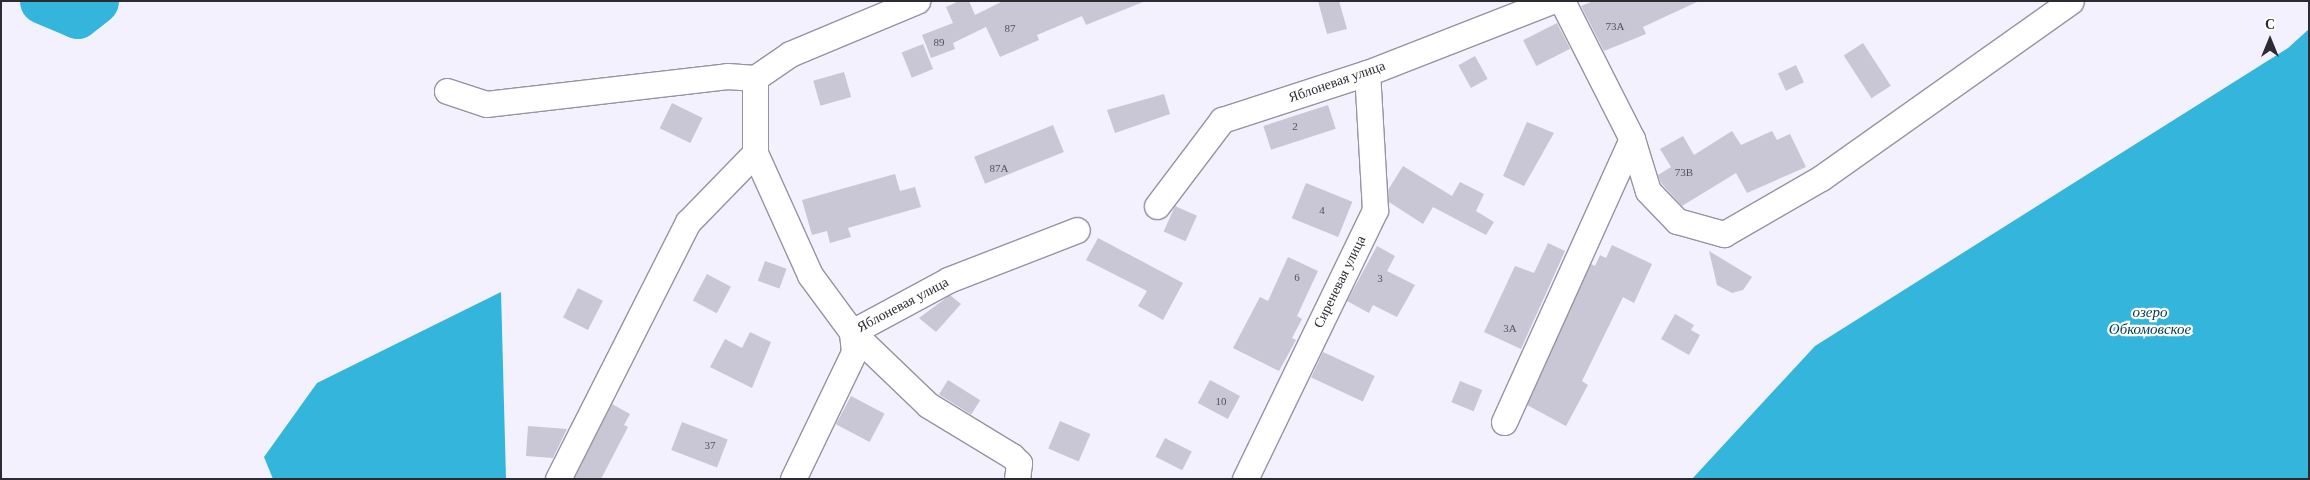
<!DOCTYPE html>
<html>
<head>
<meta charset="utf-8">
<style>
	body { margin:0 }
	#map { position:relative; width:2310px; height:480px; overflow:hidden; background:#f3f1fe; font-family:"Times New Roman",serif }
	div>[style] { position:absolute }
	.water>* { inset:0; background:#34b5dc }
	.river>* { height:45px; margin:-22.5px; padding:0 22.5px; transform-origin:22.5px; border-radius:22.5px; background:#34b5dc }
	.building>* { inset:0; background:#c9c6d6; transform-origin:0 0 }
	.roads { filter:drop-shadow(1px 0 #9693a2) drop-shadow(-1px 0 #9693a2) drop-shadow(0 1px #9693a2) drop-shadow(0 -1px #9693a2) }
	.street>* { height:25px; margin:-12.5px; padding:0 12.5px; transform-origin:12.5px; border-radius:12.5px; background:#fff }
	span { translate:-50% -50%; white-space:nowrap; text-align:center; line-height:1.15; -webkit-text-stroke:4.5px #fff; paint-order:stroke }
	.number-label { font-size:11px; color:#53525a }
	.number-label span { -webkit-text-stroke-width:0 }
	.street-label { font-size:14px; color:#2c2b31 }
	.water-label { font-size:15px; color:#003b4b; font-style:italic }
	.frame { position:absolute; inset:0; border:2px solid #2c2b31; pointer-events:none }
	.north { position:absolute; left:2245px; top:15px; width:50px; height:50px; -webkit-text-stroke:4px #fff; paint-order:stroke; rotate:0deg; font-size:14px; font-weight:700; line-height:20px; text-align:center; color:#2c2b31 }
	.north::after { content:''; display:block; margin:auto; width:18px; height:22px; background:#2c2b31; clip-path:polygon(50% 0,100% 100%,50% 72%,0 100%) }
</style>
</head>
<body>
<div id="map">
	<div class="water">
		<i style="clip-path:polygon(2309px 29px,2309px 479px,1692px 479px,1815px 346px,2288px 48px)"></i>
		<i style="clip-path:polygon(501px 292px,506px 479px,273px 479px,264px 457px,317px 383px)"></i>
	</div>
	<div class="river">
		<i style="left:42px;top:1px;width:38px;rotate:23deg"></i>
		<i style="left:77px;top:16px;width:24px;rotate:-38deg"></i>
	</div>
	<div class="building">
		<i style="clip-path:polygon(959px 1px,969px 1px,975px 15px,1003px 1px,1143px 2px,1086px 25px,1082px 16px,1037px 35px,1039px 40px,1000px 57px,986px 27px,953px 43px,955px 49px,931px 58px,922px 35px,953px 23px,946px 7px)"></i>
		<i style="clip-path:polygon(1318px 1px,1339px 1px,1347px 29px,1327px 34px)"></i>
		<i style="clip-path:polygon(1594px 1px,1699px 1px,1643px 27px,1646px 34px,1604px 51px,1581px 6px)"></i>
		<i style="left:1557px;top:23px;width:29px;height:38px;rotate:63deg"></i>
		<i style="left:1863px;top:43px;width:51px;height:23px;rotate:57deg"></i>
		<i style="left:923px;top:44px;width:27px;height:23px;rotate:68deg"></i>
		<i style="left:1475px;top:56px;width:26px;height:19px;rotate:61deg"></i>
		<i style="left:1796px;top:65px;width:19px;height:20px;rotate:65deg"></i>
		<i style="left:844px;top:72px;width:26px;height:32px;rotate:74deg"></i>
		<i style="clip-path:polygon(1164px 94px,1170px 114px,1115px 133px,1107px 110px)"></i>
		<i style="left:672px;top:103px;width:34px;height:28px;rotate:26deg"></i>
		<i style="left:1328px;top:105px;width:25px;height:68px;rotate:72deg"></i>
		<i style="clip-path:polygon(1527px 122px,1554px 133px,1524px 186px,1503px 176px)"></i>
		<i style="left:1053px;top:125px;width:29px;height:85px;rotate:68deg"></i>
		<i style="clip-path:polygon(1732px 131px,1741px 145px,1772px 131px,1777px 140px,1790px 134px,1806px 167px,1747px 193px,1736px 173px,1682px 206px,1661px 183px,1658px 175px,1671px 167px,1660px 149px,1683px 136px,1694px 155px)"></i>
		<i style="clip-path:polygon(1403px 166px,1452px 196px,1460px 182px,1484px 194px,1476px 211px,1494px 222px,1486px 235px,1433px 207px,1423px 224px,1389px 202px,1388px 190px)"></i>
		<i style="clip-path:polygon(895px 174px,900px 191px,915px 187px,921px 207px,848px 228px,851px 237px,830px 243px,827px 231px,812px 235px,802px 200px)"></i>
		<i style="left:1306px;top:183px;width:50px;height:38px;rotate:22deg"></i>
		<i style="left:1175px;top:206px;width:24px;height:28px;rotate:24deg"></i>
		<i style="clip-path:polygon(1098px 238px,1183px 283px,1163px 320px,1138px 306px,1147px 291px,1086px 260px)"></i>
		<i style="clip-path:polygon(1548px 243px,1565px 251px,1521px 349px,1484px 332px,1515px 266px,1534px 273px)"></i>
		<i style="clip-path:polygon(1612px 245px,1652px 264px,1634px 303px,1623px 297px,1582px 381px,1588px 385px,1566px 426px,1527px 405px,1591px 264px,1595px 266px,1600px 255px,1606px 258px)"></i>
		<i style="clip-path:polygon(1377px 246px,1395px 256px,1387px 271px,1415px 285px,1397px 317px,1373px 305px,1369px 313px,1347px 301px)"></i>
		<i style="clip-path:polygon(1709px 251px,1752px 277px,1743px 290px,1732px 293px,1717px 285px)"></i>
		<i style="clip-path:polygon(1288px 257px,1318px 271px,1297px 316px,1302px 319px,1292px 338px,1296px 340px,1279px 371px,1233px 348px,1260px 297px,1268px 301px)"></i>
		<i style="left:765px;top:261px;width:23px;height:21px;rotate:20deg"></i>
		<i style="left:707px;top:274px;width:27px;height:30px;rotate:28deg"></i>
		<i style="left:578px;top:288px;width:28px;height:33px;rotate:27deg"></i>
		<i style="clip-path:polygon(950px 295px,961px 304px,936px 332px,919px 318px)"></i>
		<i style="clip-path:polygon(1675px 314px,1694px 325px,1691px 330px,1700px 335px,1689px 355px,1661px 339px)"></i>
		<i style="clip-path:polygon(750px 332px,771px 342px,752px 388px,710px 367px,725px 339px,742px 348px)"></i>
		<i style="left:1323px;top:352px;width:57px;height:28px;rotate:25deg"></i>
		<i style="left:948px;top:380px;width:38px;height:17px;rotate:32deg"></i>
		<i style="left:1210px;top:380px;width:34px;height:26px;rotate:28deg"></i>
		<i style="left:1460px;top:381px;width:24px;height:23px;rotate:22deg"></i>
		<i style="left:851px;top:396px;width:38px;height:32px;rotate:28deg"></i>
		<i style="clip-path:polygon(612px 404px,630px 414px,624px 425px,628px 427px,601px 479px,574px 479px)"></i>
		<i style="left:1060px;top:421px;width:33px;height:30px;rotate:23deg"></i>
		<i style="left:682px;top:422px;width:49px;height:30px;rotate:21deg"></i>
		<i style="clip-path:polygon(528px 426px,567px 429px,553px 458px,526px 456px)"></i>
		<i style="left:1165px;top:438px;width:30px;height:21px;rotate:27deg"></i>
	</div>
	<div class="roads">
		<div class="street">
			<i style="left:1562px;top:1px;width:155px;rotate:63.1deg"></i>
			<i style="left:1632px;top:139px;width:54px;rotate:72.9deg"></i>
			<i style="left:1648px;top:191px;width:42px;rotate:46deg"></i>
			<i style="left:1677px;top:221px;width:49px;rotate:15.5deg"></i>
			<i style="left:1724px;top:234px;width:112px;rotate:-30deg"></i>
			<i style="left:1821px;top:178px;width:306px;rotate:-35.3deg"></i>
			<i style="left:755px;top:78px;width:75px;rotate:90deg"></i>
			<i style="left:755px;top:153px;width:134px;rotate:65.7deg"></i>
			<i style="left:810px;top:275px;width:71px;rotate:53.6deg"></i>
			<i style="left:852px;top:332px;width:105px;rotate:43.8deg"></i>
			<i style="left:928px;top:405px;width:98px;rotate:31.3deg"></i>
			<i style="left:1012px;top:456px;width:10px;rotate:45deg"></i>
			<i style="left:1019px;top:463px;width:16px;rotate:97deg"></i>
			<i style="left:755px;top:78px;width:42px;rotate:-34.4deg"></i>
			<i style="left:790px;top:54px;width:138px;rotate:-22.7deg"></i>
			<i style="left:447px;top:91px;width:41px;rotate:18.4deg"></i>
			<i style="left:486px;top:104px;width:243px;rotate:-6.6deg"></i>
			<i style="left:727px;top:76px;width:28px;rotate:4deg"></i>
			<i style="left:1157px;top:206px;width:108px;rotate:-52.9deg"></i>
			<i style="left:1222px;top:120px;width:152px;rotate:-18deg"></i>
			<i style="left:1367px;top:73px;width:199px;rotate:-21.3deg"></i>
			<i style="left:1504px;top:422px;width:311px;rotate:-65.7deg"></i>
			<i style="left:558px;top:479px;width:288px;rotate:-63.2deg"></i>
			<i style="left:688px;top:222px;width:96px;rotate:-45.8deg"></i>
			<i style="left:793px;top:479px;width:141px;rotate:-64.3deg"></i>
			<i style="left:854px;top:352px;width:20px;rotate:-96deg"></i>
			<i style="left:852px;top:332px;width:109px;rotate:-28.4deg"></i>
			<i style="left:948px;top:280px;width:138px;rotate:-21.2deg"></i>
			<i style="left:1245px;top:479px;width:299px;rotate:-64.2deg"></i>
			<i style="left:1375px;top:210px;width:137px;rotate:-93.3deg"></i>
		</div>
	</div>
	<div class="number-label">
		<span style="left:1615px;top:26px">73А</span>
		<span style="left:1010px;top:28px">87</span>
		<span style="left:939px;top:42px">89</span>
		<span style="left:1295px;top:126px">2</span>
		<span style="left:999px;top:168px">87А</span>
		<span style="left:1684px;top:172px">73В</span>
		<span style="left:1322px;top:210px">4</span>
		<span style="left:1297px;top:277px">6</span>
		<span style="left:1380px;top:278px">3</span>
		<span style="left:1510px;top:328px">3А</span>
		<span style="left:1221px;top:401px">10</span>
		<span style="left:710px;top:445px">37</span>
	</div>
	<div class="street-label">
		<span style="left:1337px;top:82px;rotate:-19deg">Яблоневая улица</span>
		<span style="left:1340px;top:282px;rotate:-64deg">Сиреневая улица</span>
		<span style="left:903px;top:305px;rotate:-28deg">Яблоневая улица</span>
	</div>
	<div class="water-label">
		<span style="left:2150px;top:321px">озеро<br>Обкомовское</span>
	</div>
	<div class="frame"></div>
	<div class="north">С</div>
</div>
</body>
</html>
